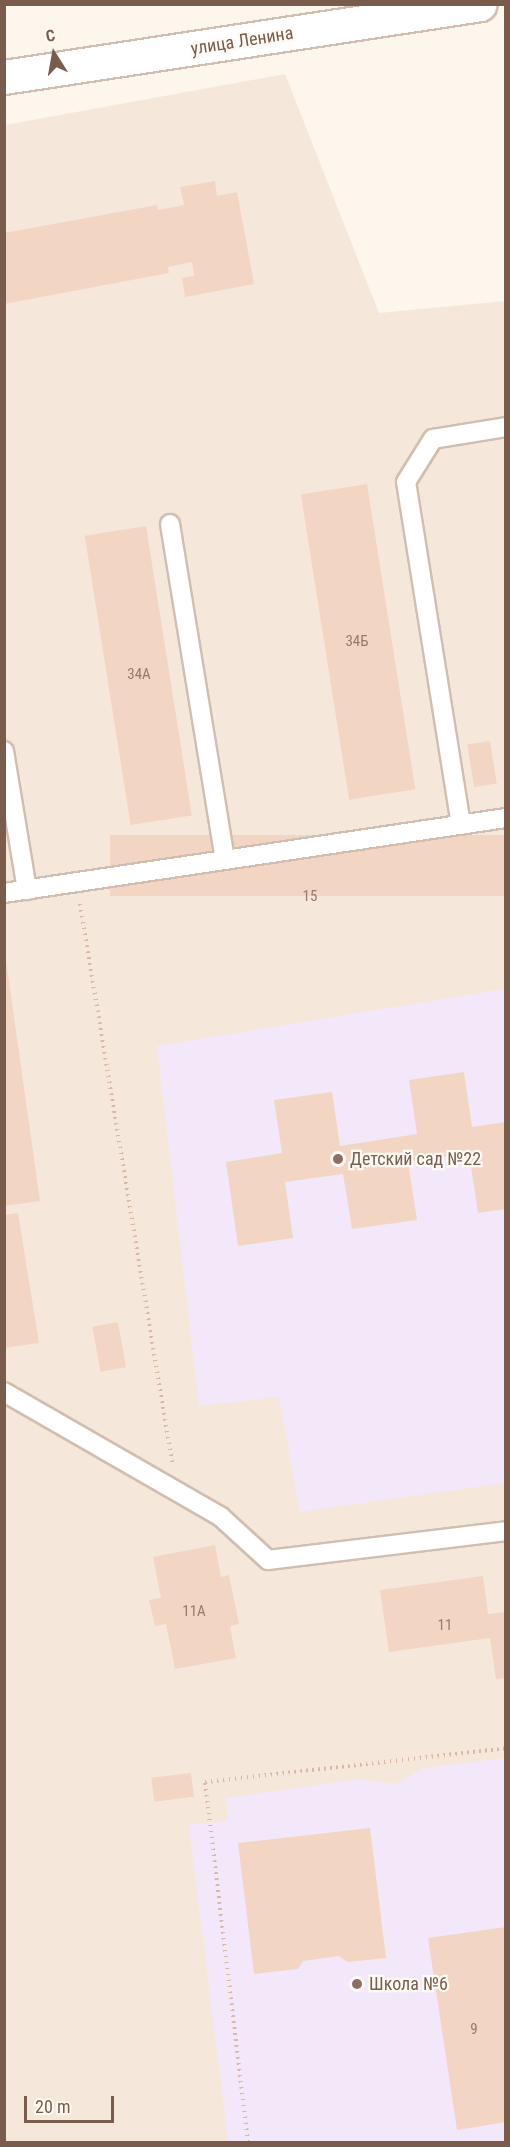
<!DOCTYPE html>
<html>
<head>
<meta charset="utf-8">
<style>
	body { margin:0 }
	#map { position:relative; width:510px; height:2147px; overflow:hidden; background:#fdf6ec; font-family:"Roboto Condensed",sans-serif }
	div>[style] { position:absolute }
	.residential>* { inset:0; background:#f5e8da }
	.education>* { inset:0; background:#f3e8fa }
	.building>* { inset:0; background:#f3d5c3; transform-origin:0 0 }
	.path>* { height:4px; margin-top:-2px; transform-origin:0; background:repeating-linear-gradient(90deg,#d9b8a5 0 1.5px,transparent 0 6px) }
	.roads { filter:drop-shadow(2px 0 #d1beb0) drop-shadow(-2px 0 #d1beb0) drop-shadow(0 2px #d1beb0) drop-shadow(0 -2px #d1beb0) }
	.lane>* { height:18px; margin:-9px; padding:0 9px; transform-origin:9px; border-radius:9px; background:#fff }
	.secondary>* { height:33px; margin:-16.5px; padding:0 16.5px; transform-origin:16.5px; border-radius:16.5px; background:#fff }
	.dots>* { width:16px; height:16px; translate:-50% -50%; box-sizing:border-box; border:3px solid #fffaf3; border-radius:50% }
	span { translate:-50% -50%; white-space:nowrap; text-align:center; line-height:1.15; -webkit-text-stroke:4.5px #fffaf3; paint-order:stroke }
	.number-label { font-size:15px; color:#987a6a }
	.number-label span { -webkit-text-stroke-width:0 }
	.street-label { font-size:18px; color:#7a5c4d }
	.education-label { font-size:18px; color:#785e54 }
	.left { translate:0 -50%; text-align:left }
	.frame { position:absolute; inset:0; border:6px solid #7a5c4d; pointer-events:none }
	.north { position:absolute; left:24px; top:24px; width:60px; height:60px; -webkit-text-stroke:4px #fffaf3; paint-order:stroke; rotate:349deg; font-size:16px; font-weight:700; line-height:24px; text-align:center; color:#7a5c4d }
	.north::after { content:''; display:block; margin:auto; width:21px; height:27px; background:#7a5c4d; clip-path:polygon(50% 0,100% 100%,50% 72%,0 100%) }
	.scale { position:absolute; left:24px; top:2096px; width:90px; height:27px; box-sizing:border-box; border:3px solid #7a5c4d; border-top:0; padding-left:8px; font-size:18px; line-height:21px; white-space:nowrap; color:#7a5c4d; -webkit-text-stroke:4px #fffaf3; paint-order:stroke }
</style>
</head>
<body>
<div id="map">
	<div class="residential">
		<i style="clip-path:polygon(285px 74px,379px 313px,505px 301px,505px 2142px,5px 2142px,5px 125px)"></i>
	</div>
	<div class="education">
		<i style="clip-path:polygon(505px 989px,505px 1483px,300px 1512px,279px 1397px,199px 1406px,157px 1046px)"></i>
		<i style="clip-path:polygon(505px 1758px,505px 2142px,228px 2142px,189px 1825px,228px 1821px,226px 1798px,360px 1779px,395px 1784px,424px 1768px)"></i>
	</div>
	<div class="building">
		<i style="clip-path:polygon(215px 181px,217px 196px,237px 192px,254px 284px,185px 297px,182px 278px,194px 276px,192px 262px,168px 267px,169px 273px,4px 304px,4px 233px,157px 205px,158px 210px,184px 205px,180px 187px)"></i>
		<i style="left:367px;top:484px;width:309px;height:67px;rotate:81deg"></i>
		<i style="left:146px;top:526px;width:293px;height:62px;rotate:81deg"></i>
		<i style="left:490px;top:741px;width:43px;height:23px;rotate:81deg"></i>
		<i style="left:506px;top:835px;width:61px;height:396px;rotate:90deg"></i>
		<i style="clip-path:polygon(4px 946px,40px 1201px,4px 1206px)"></i>
		<i style="clip-path:polygon(464px 1072px,472px 1127px,506px 1122px,506px 1209px,478px 1213px,469px 1153px,408px 1162px,417px 1220px,352px 1229px,343px 1174px,285px 1182px,293px 1238px,238px 1246px,226px 1162px,282px 1153px,274px 1100px,332px 1092px,340px 1146px,417px 1134px,409px 1080px)"></i>
		<i style="clip-path:polygon(18px 1213px,39px 1343px,4px 1348px,4px 1215px)"></i>
		<i style="left:118px;top:1322px;width:46px;height:26px;rotate:80deg"></i>
		<i style="clip-path:polygon(215px 1545px,221px 1577px,229px 1575px,239px 1624px,230px 1626px,236px 1658px,175px 1669px,166px 1624px,155px 1626px,149px 1600px,161px 1598px,153px 1557px)"></i>
		<i style="clip-path:polygon(483px 1576px,488px 1614px,506px 1612px,506px 1678px,496px 1679px,490px 1638px,389px 1652px,380px 1590px)"></i>
		<i style="left:191px;top:1773px;width:24px;height:40px;rotate:83deg"></i>
		<i style="clip-path:polygon(370px 1828px,386px 1958px,348px 1962px,339px 1956px,303px 1961px,298px 1969px,254px 1974px,238px 1843px)"></i>
		<i style="clip-path:polygon(506px 1927px,506px 2122px,457px 2130px,428px 1938px)"></i>
	</div>
	<div class="path">
		<i style="left:80px;top:904px;width:566px;rotate:80.64deg"></i>
		<i style="left:248px;top:2142px;width:363px;rotate:-96.8deg"></i>
		<i style="left:205px;top:1782px;width:303px;rotate:-6.4deg"></i>
	</div>
	<div class="roads">
		<div class="lane">
			<i style="left:170px;top:524px;width:340px;rotate:80.7deg"></i>
			<i style="left:4px;top:751px;width:141px;rotate:80.6deg"></i>
			<i style="left:461px;top:825px;width:347px;rotate:-99.1deg"></i>
			<i style="left:406px;top:482px;width:51px;rotate:-57.9deg"></i>
			<i style="left:433px;top:439px;width:74px;rotate:-9.3deg"></i>
			<i style="left:4px;top:893px;width:508px;rotate:-8.5deg"></i>
			<i style="left:4px;top:1392px;width:250px;rotate:29.9deg"></i>
			<i style="left:221px;top:1517px;width:64px;rotate:42.5deg"></i>
			<i style="left:268px;top:1560px;width:240px;rotate:-6.9deg"></i>
		</div>
		<div class="secondary">
			<i style="left:4px;top:77px;width:481px;rotate:-8.7deg"></i>
		</div>
	</div>
	<div class="dots">
		<i style="left:338px;top:1159px;background:#8d6e63"></i>
		<i style="left:357px;top:1984px;background:#8d6e63"></i>
	</div>
	<div class="number-label">
		<span style="left:357px;top:642px">34Б</span>
		<span style="left:139px;top:675px">34А</span>
		<span style="left:310px;top:897px">15</span>
		<span style="left:194px;top:1612px">11А</span>
		<span style="left:445px;top:1626px">11</span>
		<span style="left:474px;top:2030px">9</span>
	</div>
	<div class="street-label">
		<span style="left:242px;top:41px;rotate:-9deg">улица Ленина</span>
	</div>
	<div class="education-label">
		<span class="left" style="left:350px;top:1159px">Детский сад №22</span>
		<span class="left" style="left:369px;top:1984px">Школа №6</span>
	</div>
	<div class="frame"></div>
	<div class="north">С</div>
	<div class="scale">20 m</div>
</div>
</body>
</html>
